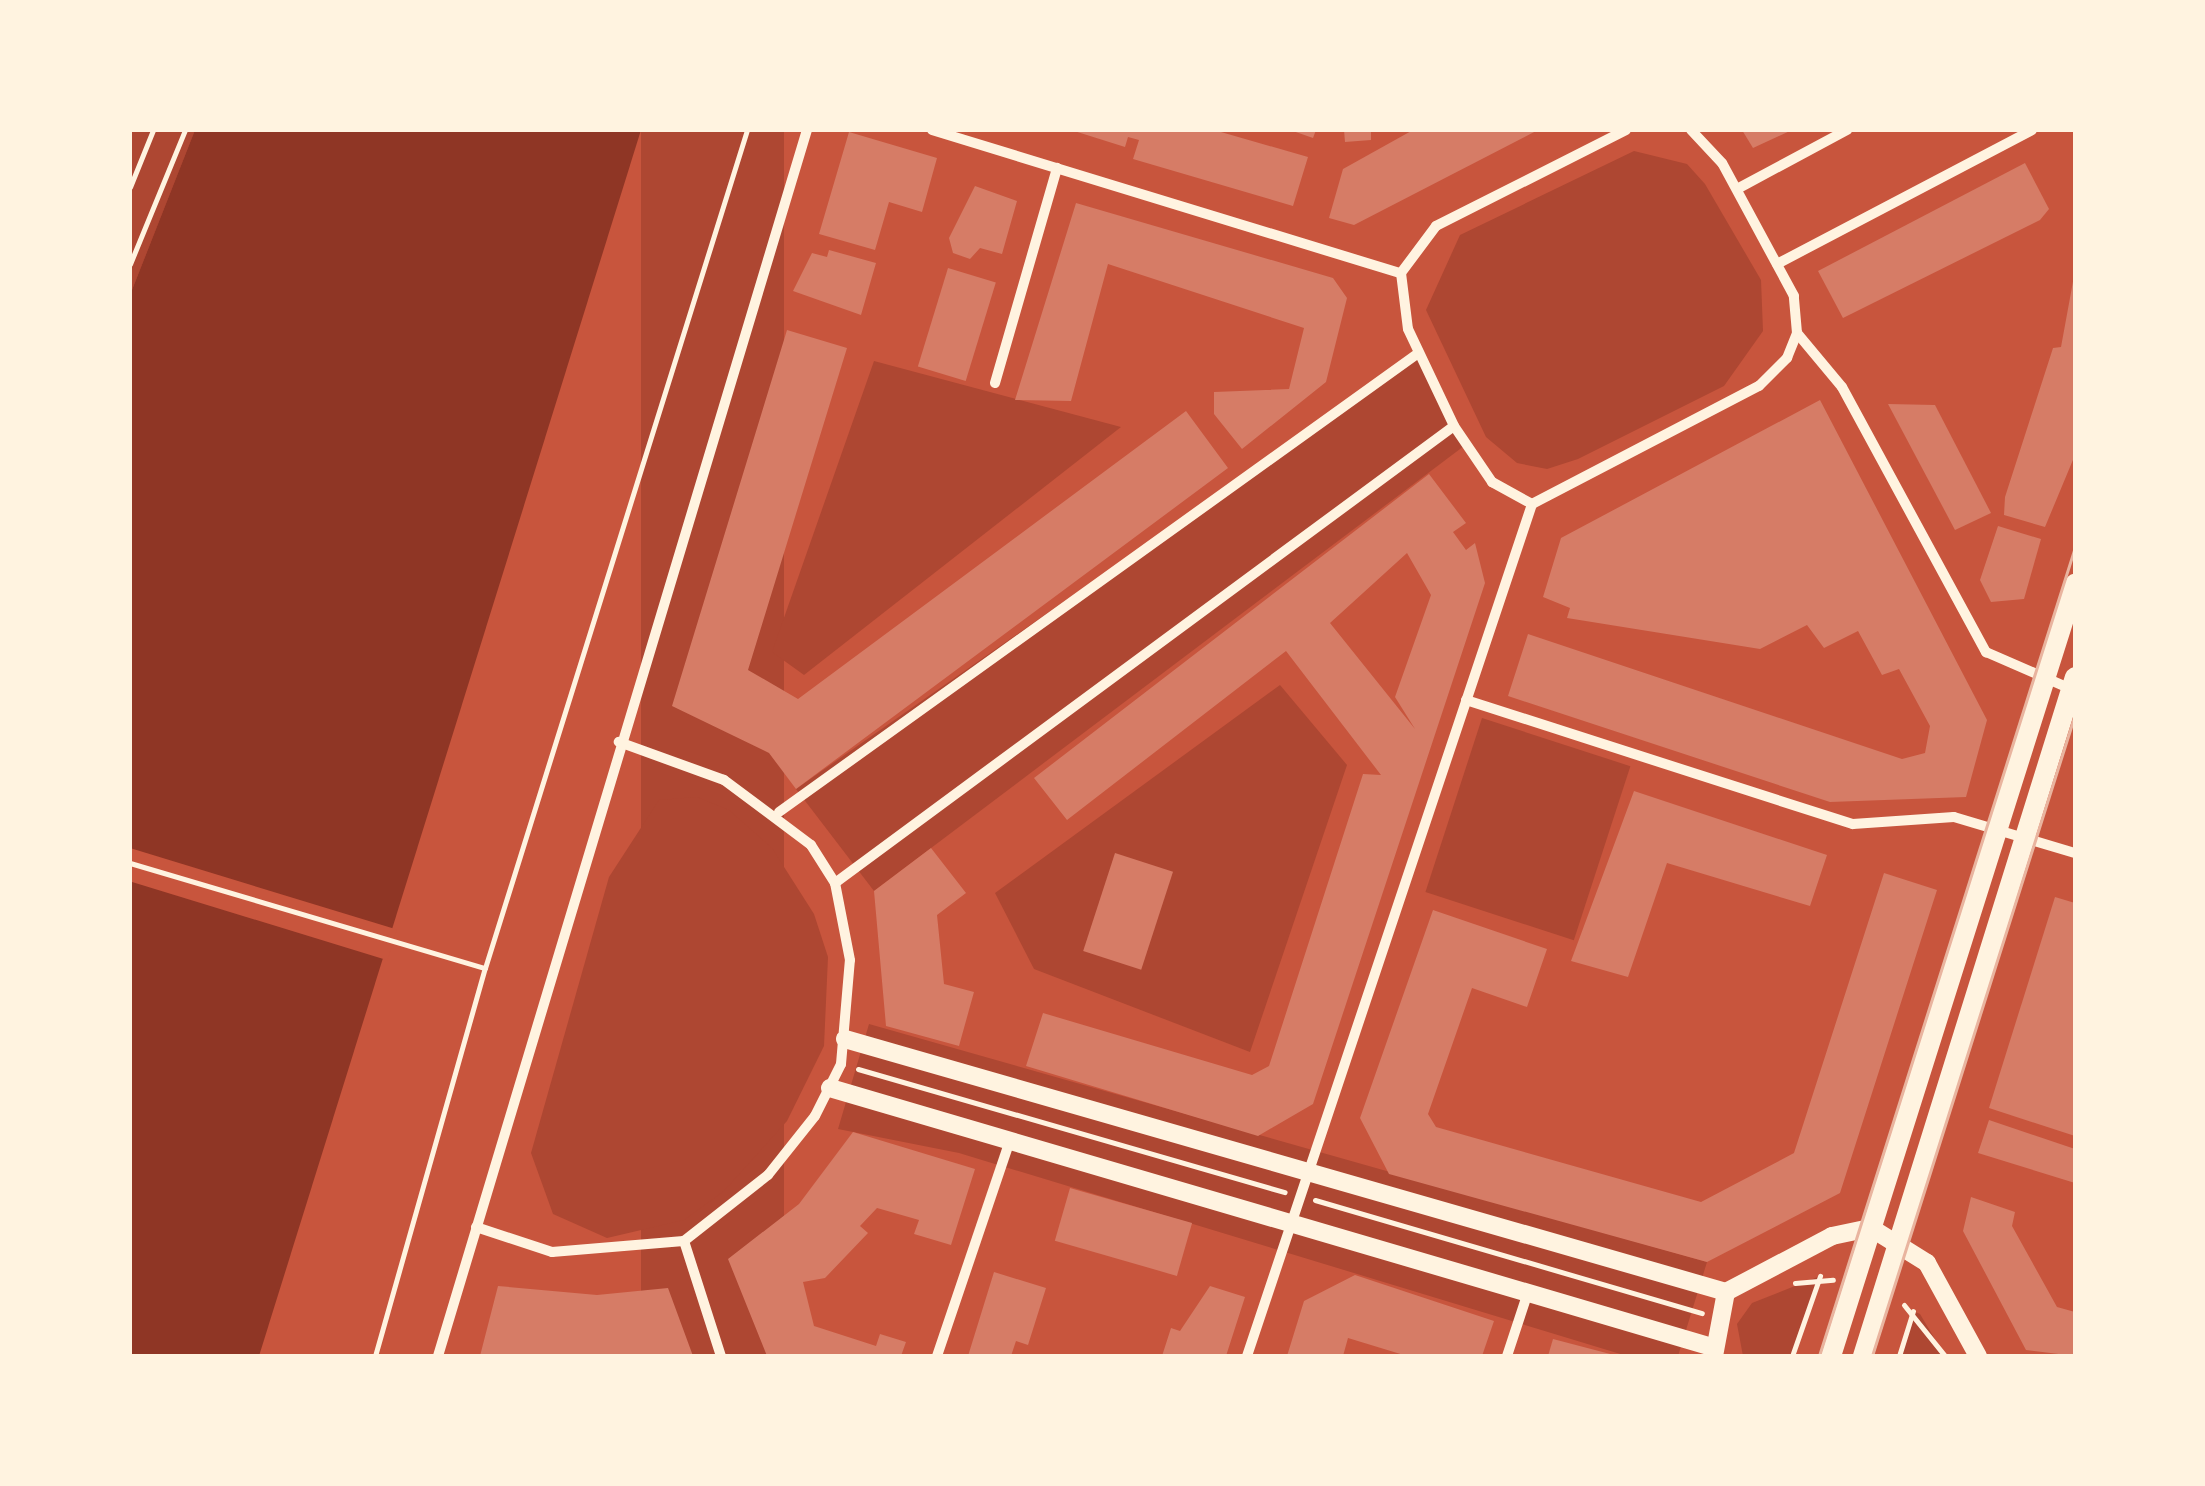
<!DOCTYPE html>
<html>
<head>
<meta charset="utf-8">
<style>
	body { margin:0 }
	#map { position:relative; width:2205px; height:1486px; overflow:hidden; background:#c8553d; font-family:"Archivo Narrow",sans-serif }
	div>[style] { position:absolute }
	.green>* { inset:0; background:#ae4732; transform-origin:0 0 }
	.water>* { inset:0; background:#8f3625 }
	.pier>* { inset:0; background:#c8553d; transform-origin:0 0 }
	.building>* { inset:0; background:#d67c66; transform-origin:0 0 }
	.path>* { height:5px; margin:-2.5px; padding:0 2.5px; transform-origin:2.5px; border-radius:2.5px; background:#fff3e0 }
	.minor>* { height:10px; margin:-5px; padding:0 5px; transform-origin:5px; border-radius:5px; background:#fff3e0 }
	.tertiary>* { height:18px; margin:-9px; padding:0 9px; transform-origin:9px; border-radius:9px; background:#fff3e0 }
	.secondary>* { height:20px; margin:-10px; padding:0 10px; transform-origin:10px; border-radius:10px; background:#fff3e0 }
	.tram>* { height:2.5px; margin:-1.25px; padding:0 1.25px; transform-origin:1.25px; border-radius:1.25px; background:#e9b49f }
	span { translate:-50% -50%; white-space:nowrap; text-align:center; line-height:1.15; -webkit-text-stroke:10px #fff3e0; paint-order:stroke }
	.frame { position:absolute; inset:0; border:132px solid #fff3e0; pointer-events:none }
</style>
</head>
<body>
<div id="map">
	<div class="green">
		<i style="clip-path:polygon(130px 130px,195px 130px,130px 295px)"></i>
		<i style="left:641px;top:130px;width:143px;height:1284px"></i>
		<i style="clip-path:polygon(1634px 151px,1687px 164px,1705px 184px,1761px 280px,1763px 331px,1724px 386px,1578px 459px,1547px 469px,1517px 463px,1486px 437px,1426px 310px,1460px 235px)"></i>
		<i style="clip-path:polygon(1417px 354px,1464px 446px,874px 891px,796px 789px)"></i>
		<i style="clip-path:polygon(874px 361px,1121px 427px,804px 675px,772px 652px)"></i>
		<i style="clip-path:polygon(1280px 685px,1347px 765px,1250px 1052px,1034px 969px,995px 893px)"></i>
		<i style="left:1482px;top:718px;width:156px;height:183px;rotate:18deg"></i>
		<i style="clip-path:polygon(697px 797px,729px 810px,772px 848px,814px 914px,828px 957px,824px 1046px,787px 1121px,724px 1191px,684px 1220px,607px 1238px,553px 1214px,531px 1153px,609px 877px,659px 800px)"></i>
		<i style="clip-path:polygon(869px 1024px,1707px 1262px,1678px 1356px,1627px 1356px,959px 1153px,838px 1129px)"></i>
		<i style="clip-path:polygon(1820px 1276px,1792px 1356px,1743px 1356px,1737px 1324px,1752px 1303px)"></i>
		<i style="clip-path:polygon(1913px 1311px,1920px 1314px,1945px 1356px,1899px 1356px)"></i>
	</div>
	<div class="water">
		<i style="clip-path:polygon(195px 130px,641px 130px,259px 1356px,130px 1356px,130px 295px)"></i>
	</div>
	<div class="pier">
		<i style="left:130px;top:848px;width:279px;height:32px;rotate:17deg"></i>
	</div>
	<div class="building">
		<i style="clip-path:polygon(1071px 130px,1214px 130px,1308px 157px,1293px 206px,1133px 159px,1139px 140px,1128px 137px,1125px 147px)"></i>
		<i style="clip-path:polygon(1290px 130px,1316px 130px,1313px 138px)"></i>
		<i style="clip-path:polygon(1344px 130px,1371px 130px,1371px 140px,1345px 142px)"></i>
		<i style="clip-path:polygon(1413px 130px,1538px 130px,1354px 225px,1329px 218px,1343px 169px)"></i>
		<i style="clip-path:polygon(1742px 130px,1792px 130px,1753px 148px)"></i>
		<i style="clip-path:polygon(849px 132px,937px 158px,922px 212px,889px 202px,875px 250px,819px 234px)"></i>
		<i style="clip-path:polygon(2025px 163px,2049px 209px,2040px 220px,1843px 318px,1818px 271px)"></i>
		<i style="clip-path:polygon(975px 186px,1017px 201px,1002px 254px,980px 248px,970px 259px,953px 253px,949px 238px)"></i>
		<i style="clip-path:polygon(1076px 203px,1333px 278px,1347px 298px,1326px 382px,1242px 449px,1214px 414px,1214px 392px,1289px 389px,1304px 328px,1108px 264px,1071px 401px,1015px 400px)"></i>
		<i style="clip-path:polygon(829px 250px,876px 263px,861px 315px,793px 291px,812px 253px,827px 257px)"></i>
		<i style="left:948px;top:268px;width:50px;height:103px;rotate:17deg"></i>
		<i style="clip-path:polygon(2074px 276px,2075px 455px,2045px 527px,2004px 515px,2005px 497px,2053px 348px,2061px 347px)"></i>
		<i style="clip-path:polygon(787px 330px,847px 348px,748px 670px,798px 699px,1186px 411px,1228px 468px,796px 789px,769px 753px,672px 706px)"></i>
		<i style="clip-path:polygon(1820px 400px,1987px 720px,1966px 797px,1830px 802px,1508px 696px,1528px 634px,1902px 759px,1925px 753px,1930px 726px,1899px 669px,1882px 675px,1858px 631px,1824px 648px,1807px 625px,1760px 649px,1567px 618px,1570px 608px,1543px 597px,1561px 538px)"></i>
		<i style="clip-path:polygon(1888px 404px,1935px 405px,1991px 513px,1955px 530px)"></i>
		<i style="clip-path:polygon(evenodd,1429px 474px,1466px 523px,1453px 532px,1466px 550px,1475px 543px,1485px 583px,1313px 1104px,1258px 1136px,1026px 1066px,1043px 1013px,1252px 1075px,1269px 1066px,1363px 774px,1381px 775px,1286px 651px,1067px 820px,1034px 778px,1429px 474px,1407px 553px,1431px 595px,1395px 697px,1415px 729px,1330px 623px,1407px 553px)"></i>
		<i style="clip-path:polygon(1998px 526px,2041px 539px,2024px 599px,1991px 602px,1980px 580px)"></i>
		<i style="clip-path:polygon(1634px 791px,1827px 855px,1810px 906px,1667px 863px,1628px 977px,1571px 961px)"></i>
		<i style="clip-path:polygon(931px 848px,966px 893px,937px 915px,944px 984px,974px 992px,959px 1046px,886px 1026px,874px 891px)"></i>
		<i style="left:1115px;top:853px;width:61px;height:103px;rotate:18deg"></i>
		<i style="clip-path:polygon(1884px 873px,1937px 890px,1840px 1193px,1707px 1262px,1389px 1174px,1360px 1118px,1433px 910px,1547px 949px,1527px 1007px,1472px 988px,1428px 1114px,1436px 1127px,1701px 1202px,1794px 1153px)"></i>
		<i style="clip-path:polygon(2055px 897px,2075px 903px,2075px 1136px,1989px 1108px)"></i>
		<i style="clip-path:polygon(1989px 1120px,2075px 1149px,2075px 1183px,1978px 1153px)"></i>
		<i style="clip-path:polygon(853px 1132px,975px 1169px,951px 1245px,914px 1234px,919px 1220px,877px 1208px,860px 1226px,868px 1233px,825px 1278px,803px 1282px,814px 1326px,876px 1346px,880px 1334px,906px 1342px,901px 1356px,767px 1356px,728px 1259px,799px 1204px)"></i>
		<i style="left:1070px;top:1188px;width:127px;height:55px;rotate:16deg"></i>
		<i style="clip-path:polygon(1971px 1197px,2015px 1212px,2012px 1226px,2057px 1307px,2075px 1312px,2075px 1356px,2026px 1350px,1963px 1231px)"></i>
		<i style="clip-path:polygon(994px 1272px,1046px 1288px,1028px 1345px,1016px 1341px,1011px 1356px,968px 1356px)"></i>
		<i style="clip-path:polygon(1355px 1275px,1494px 1321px,1482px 1356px,1407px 1356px,1348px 1338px,1343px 1356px,1287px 1356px,1304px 1301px)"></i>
		<i style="clip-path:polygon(498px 1286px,597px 1295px,668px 1288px,693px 1356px,480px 1356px)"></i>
		<i style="clip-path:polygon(1210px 1286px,1245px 1297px,1226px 1356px,1162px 1356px,1171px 1328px,1180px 1331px)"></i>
		<i style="clip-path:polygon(1553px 1339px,1614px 1355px,1613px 1356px,1548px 1356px)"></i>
	</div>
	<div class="path">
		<i style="left:130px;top:187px;width:61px;rotate:-68deg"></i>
		<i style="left:130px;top:264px;width:145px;rotate:-67.7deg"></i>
		<i style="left:130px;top:863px;width:370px;rotate:16.5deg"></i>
		<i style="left:858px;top:1069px;width:444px;rotate:16.1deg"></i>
		<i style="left:1315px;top:1200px;width:403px;rotate:16.3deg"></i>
		<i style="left:1795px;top:1283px;width:38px;rotate:-5deg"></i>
		<i style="left:1904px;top:1305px;width:65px;rotate:51.2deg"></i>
		<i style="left:375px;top:1356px;width:403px;rotate:-74.2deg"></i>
		<i style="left:485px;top:968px;width:878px;rotate:-72.64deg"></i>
		<i style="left:1792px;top:1356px;width:85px;rotate:-70.7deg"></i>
		<i style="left:1899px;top:1356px;width:47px;rotate:-72.7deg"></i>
	</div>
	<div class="minor">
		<i style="left:932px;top:130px;width:490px;rotate:17deg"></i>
		<i style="left:1626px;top:130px;width:213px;rotate:153.2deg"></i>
		<i style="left:1436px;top:226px;width:59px;rotate:126.7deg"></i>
		<i style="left:1401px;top:273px;width:56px;rotate:82.9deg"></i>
		<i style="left:1408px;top:329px;width:107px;rotate:64.6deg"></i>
		<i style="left:1454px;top:426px;width:68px;rotate:55.8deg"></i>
		<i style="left:1492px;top:482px;width:46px;rotate:28.8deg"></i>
		<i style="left:1532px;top:504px;width:256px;rotate:-27.5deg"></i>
		<i style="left:1759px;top:386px;width:40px;rotate:-45deg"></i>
		<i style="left:1787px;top:358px;width:27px;rotate:-68deg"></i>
		<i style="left:1797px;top:333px;width:37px;rotate:-95deg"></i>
		<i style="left:1794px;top:296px;width:151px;rotate:-118.4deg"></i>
		<i style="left:1722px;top:163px;width:45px;rotate:-133.2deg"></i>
		<i style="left:1737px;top:189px;width:125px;rotate:-28.2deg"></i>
		<i style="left:1777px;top:264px;width:288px;rotate:-27.7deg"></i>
		<i style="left:1797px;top:333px;width:70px;rotate:50.2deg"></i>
		<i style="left:1842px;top:387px;width:302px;rotate:61.5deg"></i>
		<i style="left:1986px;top:652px;width:93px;rotate:23.5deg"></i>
		<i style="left:995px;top:383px;width:224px;rotate:-73.9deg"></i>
		<i style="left:1466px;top:700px;width:406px;rotate:17.8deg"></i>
		<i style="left:1853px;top:824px;width:101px;rotate:-4deg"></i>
		<i style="left:1954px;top:817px;width:126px;rotate:16.6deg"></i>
		<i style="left:779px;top:812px;width:785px;rotate:-35.67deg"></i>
		<i style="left:835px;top:883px;width:769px;rotate:-36.44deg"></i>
		<i style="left:476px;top:1227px;width:80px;rotate:18.2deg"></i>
		<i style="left:552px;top:1252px;width:132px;rotate:-4.8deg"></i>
		<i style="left:684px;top:1241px;width:107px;rotate:-38.2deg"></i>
		<i style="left:768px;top:1175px;width:75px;rotate:-51.5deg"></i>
		<i style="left:815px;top:1116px;width:58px;rotate:-63.4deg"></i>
		<i style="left:841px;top:1064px;width:104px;rotate:-85.1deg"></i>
		<i style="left:850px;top:960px;width:78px;rotate:-101deg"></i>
		<i style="left:835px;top:883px;width:45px;rotate:-122.3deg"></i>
		<i style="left:811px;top:845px;width:109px;rotate:-143.2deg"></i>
		<i style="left:724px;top:780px;width:112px;rotate:-160.1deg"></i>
		<i style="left:684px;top:1241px;width:121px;rotate:72.2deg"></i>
		<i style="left:438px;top:1356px;width:1280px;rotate:-73.25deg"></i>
		<i style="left:937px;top:1356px;width:228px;rotate:-71.3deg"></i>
		<i style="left:1247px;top:1356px;width:898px;rotate:-71.5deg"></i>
		<i style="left:1507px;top:1356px;width:64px;rotate:-71.8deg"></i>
	</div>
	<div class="tertiary">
		<i style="left:845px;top:1039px;width:917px;rotate:16.02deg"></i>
		<i style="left:830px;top:1088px;width:916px;rotate:16.36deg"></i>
		<i style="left:1714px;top:1356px;width:65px;rotate:-79.4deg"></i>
		<i style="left:1726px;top:1292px;width:120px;rotate:-27.8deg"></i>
		<i style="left:1832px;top:1236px;width:40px;rotate:-12deg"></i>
		<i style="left:1871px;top:1228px;width:66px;rotate:32deg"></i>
		<i style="left:1927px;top:1263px;width:106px;rotate:61.3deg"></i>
	</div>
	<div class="secondary">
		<i style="left:1831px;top:1356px;width:810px;rotate:-72.46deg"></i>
		<i style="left:1863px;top:1356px;width:711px;rotate:-72.66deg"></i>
	</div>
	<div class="tram">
		<i style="left:1819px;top:1356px;width:849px;rotate:-72.44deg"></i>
		<i style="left:1872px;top:1356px;width:673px;rotate:-72.45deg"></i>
	</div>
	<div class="frame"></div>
</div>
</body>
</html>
